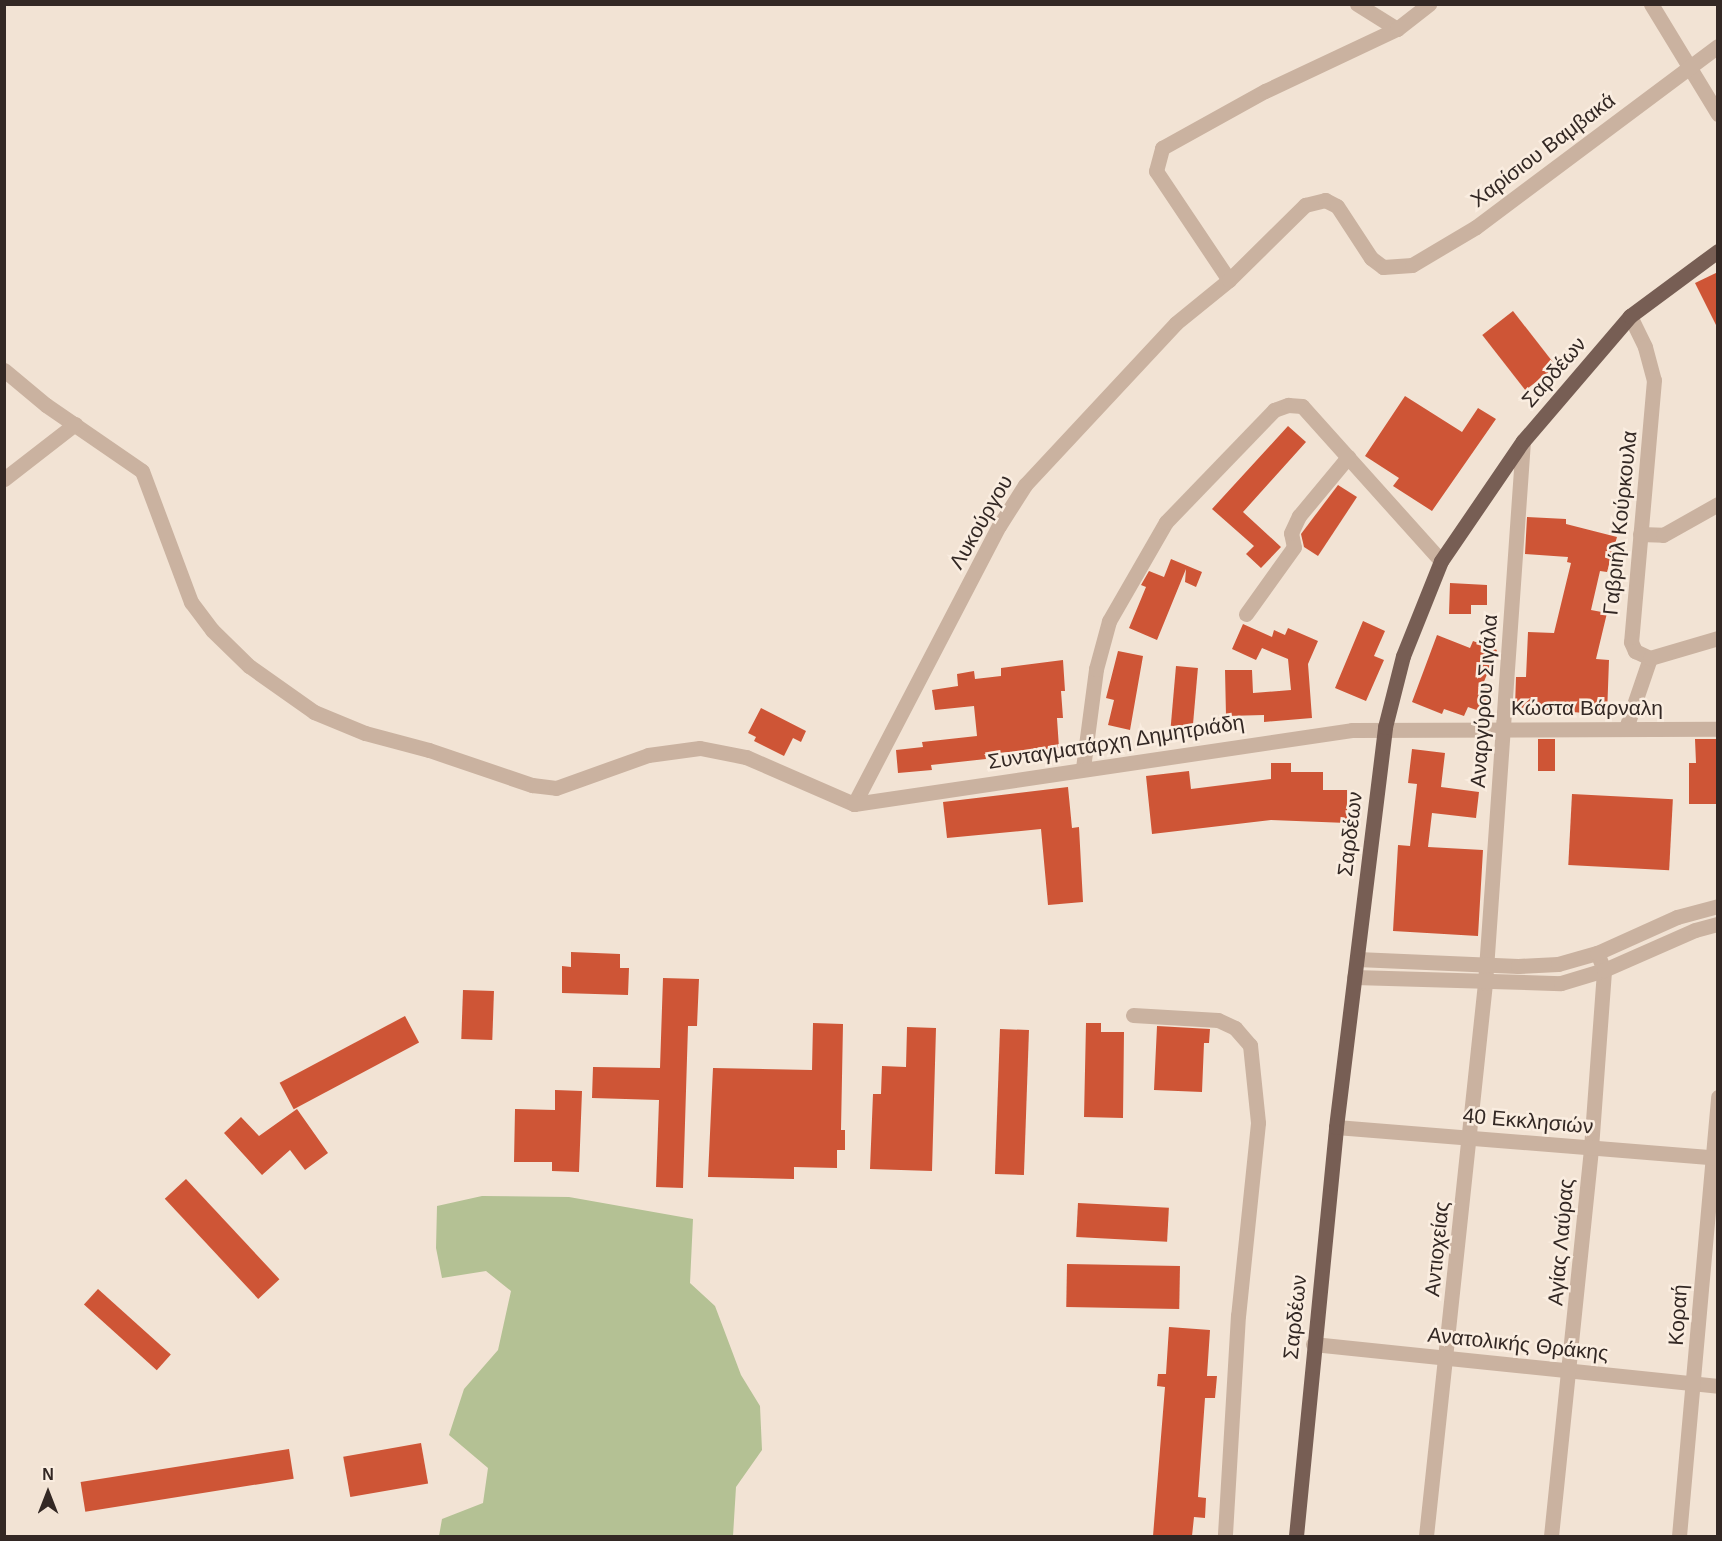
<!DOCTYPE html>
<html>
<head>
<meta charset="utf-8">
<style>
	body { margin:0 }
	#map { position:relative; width:1722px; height:1541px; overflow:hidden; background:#f2e3d4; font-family:Arial,sans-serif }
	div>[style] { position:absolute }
	.green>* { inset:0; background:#b4c194 }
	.building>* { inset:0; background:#ce5536; transform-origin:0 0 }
	.pedestrian>* { height:15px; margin:-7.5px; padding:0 7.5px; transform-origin:7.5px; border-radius:7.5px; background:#cab2a0 }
	.minor>* { height:15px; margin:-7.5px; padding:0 7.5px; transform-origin:7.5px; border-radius:7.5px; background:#cab2a0 }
	.tertiary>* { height:15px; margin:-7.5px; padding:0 7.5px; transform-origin:7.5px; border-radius:7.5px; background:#cab2a0 }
	.primary>* { height:15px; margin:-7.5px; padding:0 7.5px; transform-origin:7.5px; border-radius:7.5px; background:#775e54 }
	span { translate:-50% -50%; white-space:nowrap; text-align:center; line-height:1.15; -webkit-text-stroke:5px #faede0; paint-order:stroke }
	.street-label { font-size:21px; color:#332824 }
	.frame { position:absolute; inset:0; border:6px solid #332824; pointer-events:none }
	.north { position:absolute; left:18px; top:1463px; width:60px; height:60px; -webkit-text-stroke:4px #faede0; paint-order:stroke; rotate:0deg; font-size:16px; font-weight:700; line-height:24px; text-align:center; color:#332824 }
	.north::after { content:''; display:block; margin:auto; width:21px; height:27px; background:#332824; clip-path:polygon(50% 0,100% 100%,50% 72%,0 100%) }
</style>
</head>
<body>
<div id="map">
	<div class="green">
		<i style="clip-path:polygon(482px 1196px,569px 1197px,693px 1219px,690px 1283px,715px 1306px,741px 1375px,760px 1406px,762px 1450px,736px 1487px,733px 1536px,439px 1536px,442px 1519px,483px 1503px,488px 1468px,449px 1435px,464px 1389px,498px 1350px,511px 1291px,486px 1271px,442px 1278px,436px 1248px,437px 1206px)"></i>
	</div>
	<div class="building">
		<i style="clip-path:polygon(1718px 272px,1718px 329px,1695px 283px)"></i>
		<i style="left:1513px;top:311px;width:70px;height:39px;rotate:52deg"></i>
		<i style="clip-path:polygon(1405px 396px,1462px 432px,1478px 408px,1496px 419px,1432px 511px,1393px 486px,1399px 478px,1365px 456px)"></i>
		<i style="clip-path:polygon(1288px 426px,1306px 442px,1243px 512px,1281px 547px,1261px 568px,1246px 554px,1254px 546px,1212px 509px)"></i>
		<i style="clip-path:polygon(1338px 485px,1357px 497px,1318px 556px,1304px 547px,1301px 534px)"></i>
		<i style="clip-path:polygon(1527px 517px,1566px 519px,1566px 524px,1617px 537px,1607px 572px,1600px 571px,1591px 610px,1607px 613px,1596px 659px,1609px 660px,1607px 715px,1515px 707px,1516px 677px,1526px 677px,1528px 632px,1554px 633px,1571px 563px,1567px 562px,1568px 557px,1525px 554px)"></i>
		<i style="clip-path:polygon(1171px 559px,1202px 572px,1196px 587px,1185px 582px,1186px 569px,1157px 640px,1129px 628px,1146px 587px,1141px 585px,1149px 571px,1164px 577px)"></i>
		<i style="clip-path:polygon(1450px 583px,1487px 585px,1487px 605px,1471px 605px,1471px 614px,1449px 614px)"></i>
		<i style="clip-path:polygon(1363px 621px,1385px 631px,1374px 656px,1384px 660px,1366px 701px,1335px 688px)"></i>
		<i style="clip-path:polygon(1243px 624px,1272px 637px,1274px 630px,1285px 635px,1288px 628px,1318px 641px,1308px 664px,1312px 718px,1264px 722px,1264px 715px,1226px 716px,1225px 670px,1252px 670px,1253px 693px,1291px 690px,1288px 659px,1262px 648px,1256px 660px,1232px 649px)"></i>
		<i style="clip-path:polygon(1437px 635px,1470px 648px,1473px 641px,1497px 650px,1483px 684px,1491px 687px,1482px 712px,1468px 707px,1464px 716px,1444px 709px,1442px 714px,1412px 702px)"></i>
		<i style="clip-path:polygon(1118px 651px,1143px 656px,1130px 730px,1108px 725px,1114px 700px,1106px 698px)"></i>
		<i style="clip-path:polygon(1063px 660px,1065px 691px,1061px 691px,1063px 718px,1057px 718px,1059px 748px,985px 754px,986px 759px,931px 765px,932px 770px,898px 773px,896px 750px,923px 747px,922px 742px,977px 736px,974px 706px,935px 710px,932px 690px,958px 686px,957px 674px,974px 671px,975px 679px,1001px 676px,1001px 668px)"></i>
		<i style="left:1176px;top:666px;width:22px;height:60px;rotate:5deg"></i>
		<i style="clip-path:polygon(761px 708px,806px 731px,801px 742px,793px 738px,784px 756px,754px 741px,756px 737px,748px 733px)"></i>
		<i style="left:1538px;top:739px;width:17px;height:32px"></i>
		<i style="clip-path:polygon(1695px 739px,1718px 739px,1718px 804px,1689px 804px,1689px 763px,1696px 763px)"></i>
		<i style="clip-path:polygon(1412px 749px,1445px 753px,1441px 787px,1479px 792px,1476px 818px,1432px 813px,1428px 847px,1483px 850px,1478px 936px,1393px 931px,1398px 845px,1410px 846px,1417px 784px,1408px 783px)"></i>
		<i style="clip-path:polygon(1271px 763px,1291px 763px,1291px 772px,1323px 772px,1323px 790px,1347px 790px,1347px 823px,1271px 820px,1152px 834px,1146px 776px,1189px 771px,1191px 789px,1271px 779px)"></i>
		<i style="clip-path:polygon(1068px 787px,1072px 828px,1079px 827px,1083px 902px,1048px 905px,1041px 829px,947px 838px,943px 802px)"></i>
		<i style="left:1572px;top:794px;width:101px;height:71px;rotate:3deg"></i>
		<i style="clip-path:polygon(571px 952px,620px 954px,620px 968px,629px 968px,628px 995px,562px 993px,562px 966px,571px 967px)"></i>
		<i style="clip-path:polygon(663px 978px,699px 979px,697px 1026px,688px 1026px,683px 1188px,656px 1187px,659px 1100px,592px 1098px,593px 1067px,660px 1068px)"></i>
		<i style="left:463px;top:990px;width:31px;height:49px;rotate:2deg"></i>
		<i style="left:405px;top:1016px;width:30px;height:142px;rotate:62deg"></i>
		<i style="clip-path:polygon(813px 1023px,843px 1024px,841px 1130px,845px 1130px,845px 1150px,837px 1150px,837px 1168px,794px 1167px,794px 1179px,708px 1177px,713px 1068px,812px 1070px)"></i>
		<i style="clip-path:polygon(1086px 1023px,1101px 1023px,1101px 1032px,1124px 1032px,1123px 1118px,1084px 1117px)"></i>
		<i style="clip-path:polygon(1157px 1026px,1210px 1029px,1209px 1043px,1204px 1043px,1202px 1092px,1154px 1090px)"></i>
		<i style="clip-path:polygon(907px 1027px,936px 1028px,932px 1171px,870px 1169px,873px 1094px,881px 1094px,882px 1066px,906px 1067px)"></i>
		<i style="left:1000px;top:1029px;width:29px;height:145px;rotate:2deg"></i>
		<i style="clip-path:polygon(555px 1090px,582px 1091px,579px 1172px,552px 1171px,552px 1162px,514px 1162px,515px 1109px,555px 1110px)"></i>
		<i style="clip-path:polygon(297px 1109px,328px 1153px,305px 1170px,290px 1150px,262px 1175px,224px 1133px,241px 1117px,259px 1136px)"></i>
		<i style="left:186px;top:1179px;width:137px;height:29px;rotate:47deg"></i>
		<i style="left:1078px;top:1203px;width:91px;height:34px;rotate:3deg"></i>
		<i style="left:1067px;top:1264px;width:113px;height:43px;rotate:1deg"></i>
		<i style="left:98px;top:1289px;width:98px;height:21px;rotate:42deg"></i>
		<i style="clip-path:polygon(1169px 1327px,1210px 1330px,1207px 1376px,1217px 1376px,1215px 1398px,1205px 1398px,1198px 1497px,1206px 1498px,1205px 1518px,1194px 1517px,1192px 1536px,1153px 1536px,1165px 1387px,1157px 1386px,1158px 1374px,1166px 1374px)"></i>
		<i style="left:421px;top:1443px;width:41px;height:79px;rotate:80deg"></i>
		<i style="left:289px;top:1449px;width:30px;height:211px;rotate:81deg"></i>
	</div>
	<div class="pedestrian">
		<i style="left:1246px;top:614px;width:82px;rotate:-54.4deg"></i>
		<i style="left:1294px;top:547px;width:14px;rotate:-102deg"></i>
		<i style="left:1626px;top:728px;width:74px;rotate:-71.1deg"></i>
	</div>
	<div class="minor">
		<i style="left:1357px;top:4px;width:47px;rotate:32deg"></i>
		<i style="left:1651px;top:4px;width:129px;rotate:58.7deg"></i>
		<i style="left:1229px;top:280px;width:131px;rotate:-123.8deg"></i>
		<i style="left:1156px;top:171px;width:24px;rotate:-75deg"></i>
		<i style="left:1162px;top:148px;width:118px;rotate:-29deg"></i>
		<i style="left:1265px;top:91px;width:146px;rotate:-25.2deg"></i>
		<i style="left:1397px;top:29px;width:41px;rotate:-38deg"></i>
		<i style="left:1630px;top:316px;width:34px;rotate:64deg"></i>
		<i style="left:1645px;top:347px;width:34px;rotate:75deg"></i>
		<i style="left:1654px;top:380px;width:263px;rotate:95deg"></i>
		<i style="left:1631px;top:642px;width:10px;rotate:66deg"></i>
		<i style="left:1635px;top:651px;width:17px;rotate:25deg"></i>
		<i style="left:1650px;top:658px;width:71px;rotate:-16.4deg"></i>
		<i style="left:4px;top:370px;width:55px;rotate:39.8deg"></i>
		<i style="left:46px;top:405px;width:116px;rotate:34.5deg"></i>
		<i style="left:142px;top:471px;width:140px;rotate:69.5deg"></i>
		<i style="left:191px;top:602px;width:35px;rotate:53deg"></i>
		<i style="left:212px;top:630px;width:52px;rotate:44.2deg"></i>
		<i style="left:249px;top:666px;width:80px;rotate:35.3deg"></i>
		<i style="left:314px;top:712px;width:55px;rotate:22.4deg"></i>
		<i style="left:365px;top:733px;width:66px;rotate:14.9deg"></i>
		<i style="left:429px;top:750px;width:109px;rotate:18.8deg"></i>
		<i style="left:532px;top:785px;width:24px;rotate:7deg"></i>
		<i style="left:556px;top:788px;width:98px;rotate:-19.7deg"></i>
		<i style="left:648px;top:755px;width:52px;rotate:-7.7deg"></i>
		<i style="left:700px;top:748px;width:47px;rotate:11.1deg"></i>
		<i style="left:746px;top:757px;width:118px;rotate:23.5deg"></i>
		<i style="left:4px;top:479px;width:90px;rotate:-37.8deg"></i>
		<i style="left:1291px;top:533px;width:19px;rotate:-65deg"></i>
		<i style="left:1299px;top:516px;width:77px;rotate:-50.3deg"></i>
		<i style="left:1640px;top:534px;width:23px;rotate:2deg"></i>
		<i style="left:1663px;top:535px;width:63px;rotate:-29.4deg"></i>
		<i style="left:1083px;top:768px;width:100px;rotate:-82.5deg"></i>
		<i style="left:1096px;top:669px;width:50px;rotate:-74.8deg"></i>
		<i style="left:1109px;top:621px;width:114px;rotate:-60.1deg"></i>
		<i style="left:1166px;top:522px;width:156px;rotate:-46deg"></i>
		<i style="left:1274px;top:410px;width:15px;rotate:-20deg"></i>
		<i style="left:1288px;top:405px;width:14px;rotate:4deg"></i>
		<i style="left:1302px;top:406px;width:208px;rotate:48.1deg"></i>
		<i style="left:854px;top:804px;width:314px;rotate:-62.5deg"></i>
		<i style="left:999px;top:526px;width:49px;rotate:-57.6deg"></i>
		<i style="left:1025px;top:485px;width:221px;rotate:-47deg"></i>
		<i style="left:1176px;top:323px;width:68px;rotate:-39.1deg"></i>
		<i style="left:1229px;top:280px;width:107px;rotate:-44.6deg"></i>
		<i style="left:1305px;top:205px;width:21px;rotate:-14deg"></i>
		<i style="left:1325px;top:200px;width:13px;rotate:27deg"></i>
		<i style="left:1337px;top:206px;width:62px;rotate:56.8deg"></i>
		<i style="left:1371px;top:258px;width:15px;rotate:37deg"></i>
		<i style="left:1383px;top:267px;width:29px;rotate:-4deg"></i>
		<i style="left:1412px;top:265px;width:74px;rotate:-30.7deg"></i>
		<i style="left:1476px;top:227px;width:302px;rotate:-36.8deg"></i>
		<i style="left:854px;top:804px;width:503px;rotate:-8.45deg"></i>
		<i style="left:1352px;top:730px;width:366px;rotate:-0.2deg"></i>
		<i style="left:1133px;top:1015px;width:85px;rotate:3.4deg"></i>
		<i style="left:1218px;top:1020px;width:19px;rotate:25deg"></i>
		<i style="left:1235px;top:1028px;width:23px;rotate:49deg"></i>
		<i style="left:1250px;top:1045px;width:78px;rotate:84.1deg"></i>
		<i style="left:1258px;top:1123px;width:193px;rotate:95.9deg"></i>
		<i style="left:1238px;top:1315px;width:221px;rotate:93.4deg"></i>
		<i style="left:1313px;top:1344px;width:407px;rotate:5.9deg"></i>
		<i style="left:1426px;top:1536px;width:556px;rotate:-83.91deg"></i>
		<i style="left:1485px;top:983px;width:543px;rotate:-85.99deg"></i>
		<i style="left:1551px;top:1536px;width:390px;rotate:-84.1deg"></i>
		<i style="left:1591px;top:1148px;width:178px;rotate:-85.8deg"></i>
		<i style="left:1604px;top:970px;width:18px;rotate:-112deg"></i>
		<i style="left:1679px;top:1536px;width:441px;rotate:-84.9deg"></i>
	</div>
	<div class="tertiary">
		<i style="left:1357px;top:959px;width:161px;rotate:2.5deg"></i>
		<i style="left:1518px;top:966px;width:40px;rotate:-2.9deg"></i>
		<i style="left:1558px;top:964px;width:41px;rotate:-15.8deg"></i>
		<i style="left:1597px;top:953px;width:88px;rotate:-24.2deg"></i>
		<i style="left:1677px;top:917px;width:42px;rotate:-15deg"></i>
		<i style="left:1354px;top:977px;width:207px;rotate:1.7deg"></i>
		<i style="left:1561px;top:983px;width:45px;rotate:-16.8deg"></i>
		<i style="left:1604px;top:970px;width:99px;rotate:-23.7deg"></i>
		<i style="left:1695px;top:930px;width:24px;rotate:-15deg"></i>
		<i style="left:1336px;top:1127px;width:383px;rotate:4.6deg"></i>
	</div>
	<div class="primary">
		<i style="left:1296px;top:1536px;width:411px;rotate:-84.4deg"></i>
		<i style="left:1336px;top:1127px;width:403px;rotate:-83deg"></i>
		<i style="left:1385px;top:727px;width:73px;rotate:-75.8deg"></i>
		<i style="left:1403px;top:656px;width:102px;rotate:-68.2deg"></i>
		<i style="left:1441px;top:561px;width:145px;rotate:-55.7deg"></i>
		<i style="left:1523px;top:441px;width:165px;rotate:-49.4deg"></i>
		<i style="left:1630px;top:316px;width:109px;rotate:-36.5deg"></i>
	</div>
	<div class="street-label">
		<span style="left:1543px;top:150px;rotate:-37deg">Χαρίσιου Βαμβακά</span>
		<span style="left:1554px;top:372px;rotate:-49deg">Σαρδέων</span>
		<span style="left:981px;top:522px;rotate:-60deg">Λυκούργου</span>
		<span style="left:1620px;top:523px;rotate:-84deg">Γαβριήλ Κούρκουλα</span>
		<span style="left:1484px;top:701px;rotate:-86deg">Αναργύρου Σιγάλα</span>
		<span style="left:1587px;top:708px">Κώστα Βάρναλη</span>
		<span style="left:1116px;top:742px;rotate:-9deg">Συνταγματάρχη Δημητριάδη</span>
		<span style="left:1350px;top:834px;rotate:-83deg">Σαρδέων</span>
		<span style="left:1528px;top:1121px;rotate:5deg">40 Εκκλησιών</span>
		<span style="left:1561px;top:1242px;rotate:-85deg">Αγίας Λαύρας</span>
		<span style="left:1437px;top:1249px;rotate:-84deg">Αντιοχείας</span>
		<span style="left:1678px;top:1315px;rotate:-86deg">Κοραή</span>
		<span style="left:1295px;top:1317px;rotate:-84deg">Σαρδέων</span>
		<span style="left:1518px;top:1344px;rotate:6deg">Ανατολικής Θράκης</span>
	</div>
	<div class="frame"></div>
	<div class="north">N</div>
</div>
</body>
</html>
